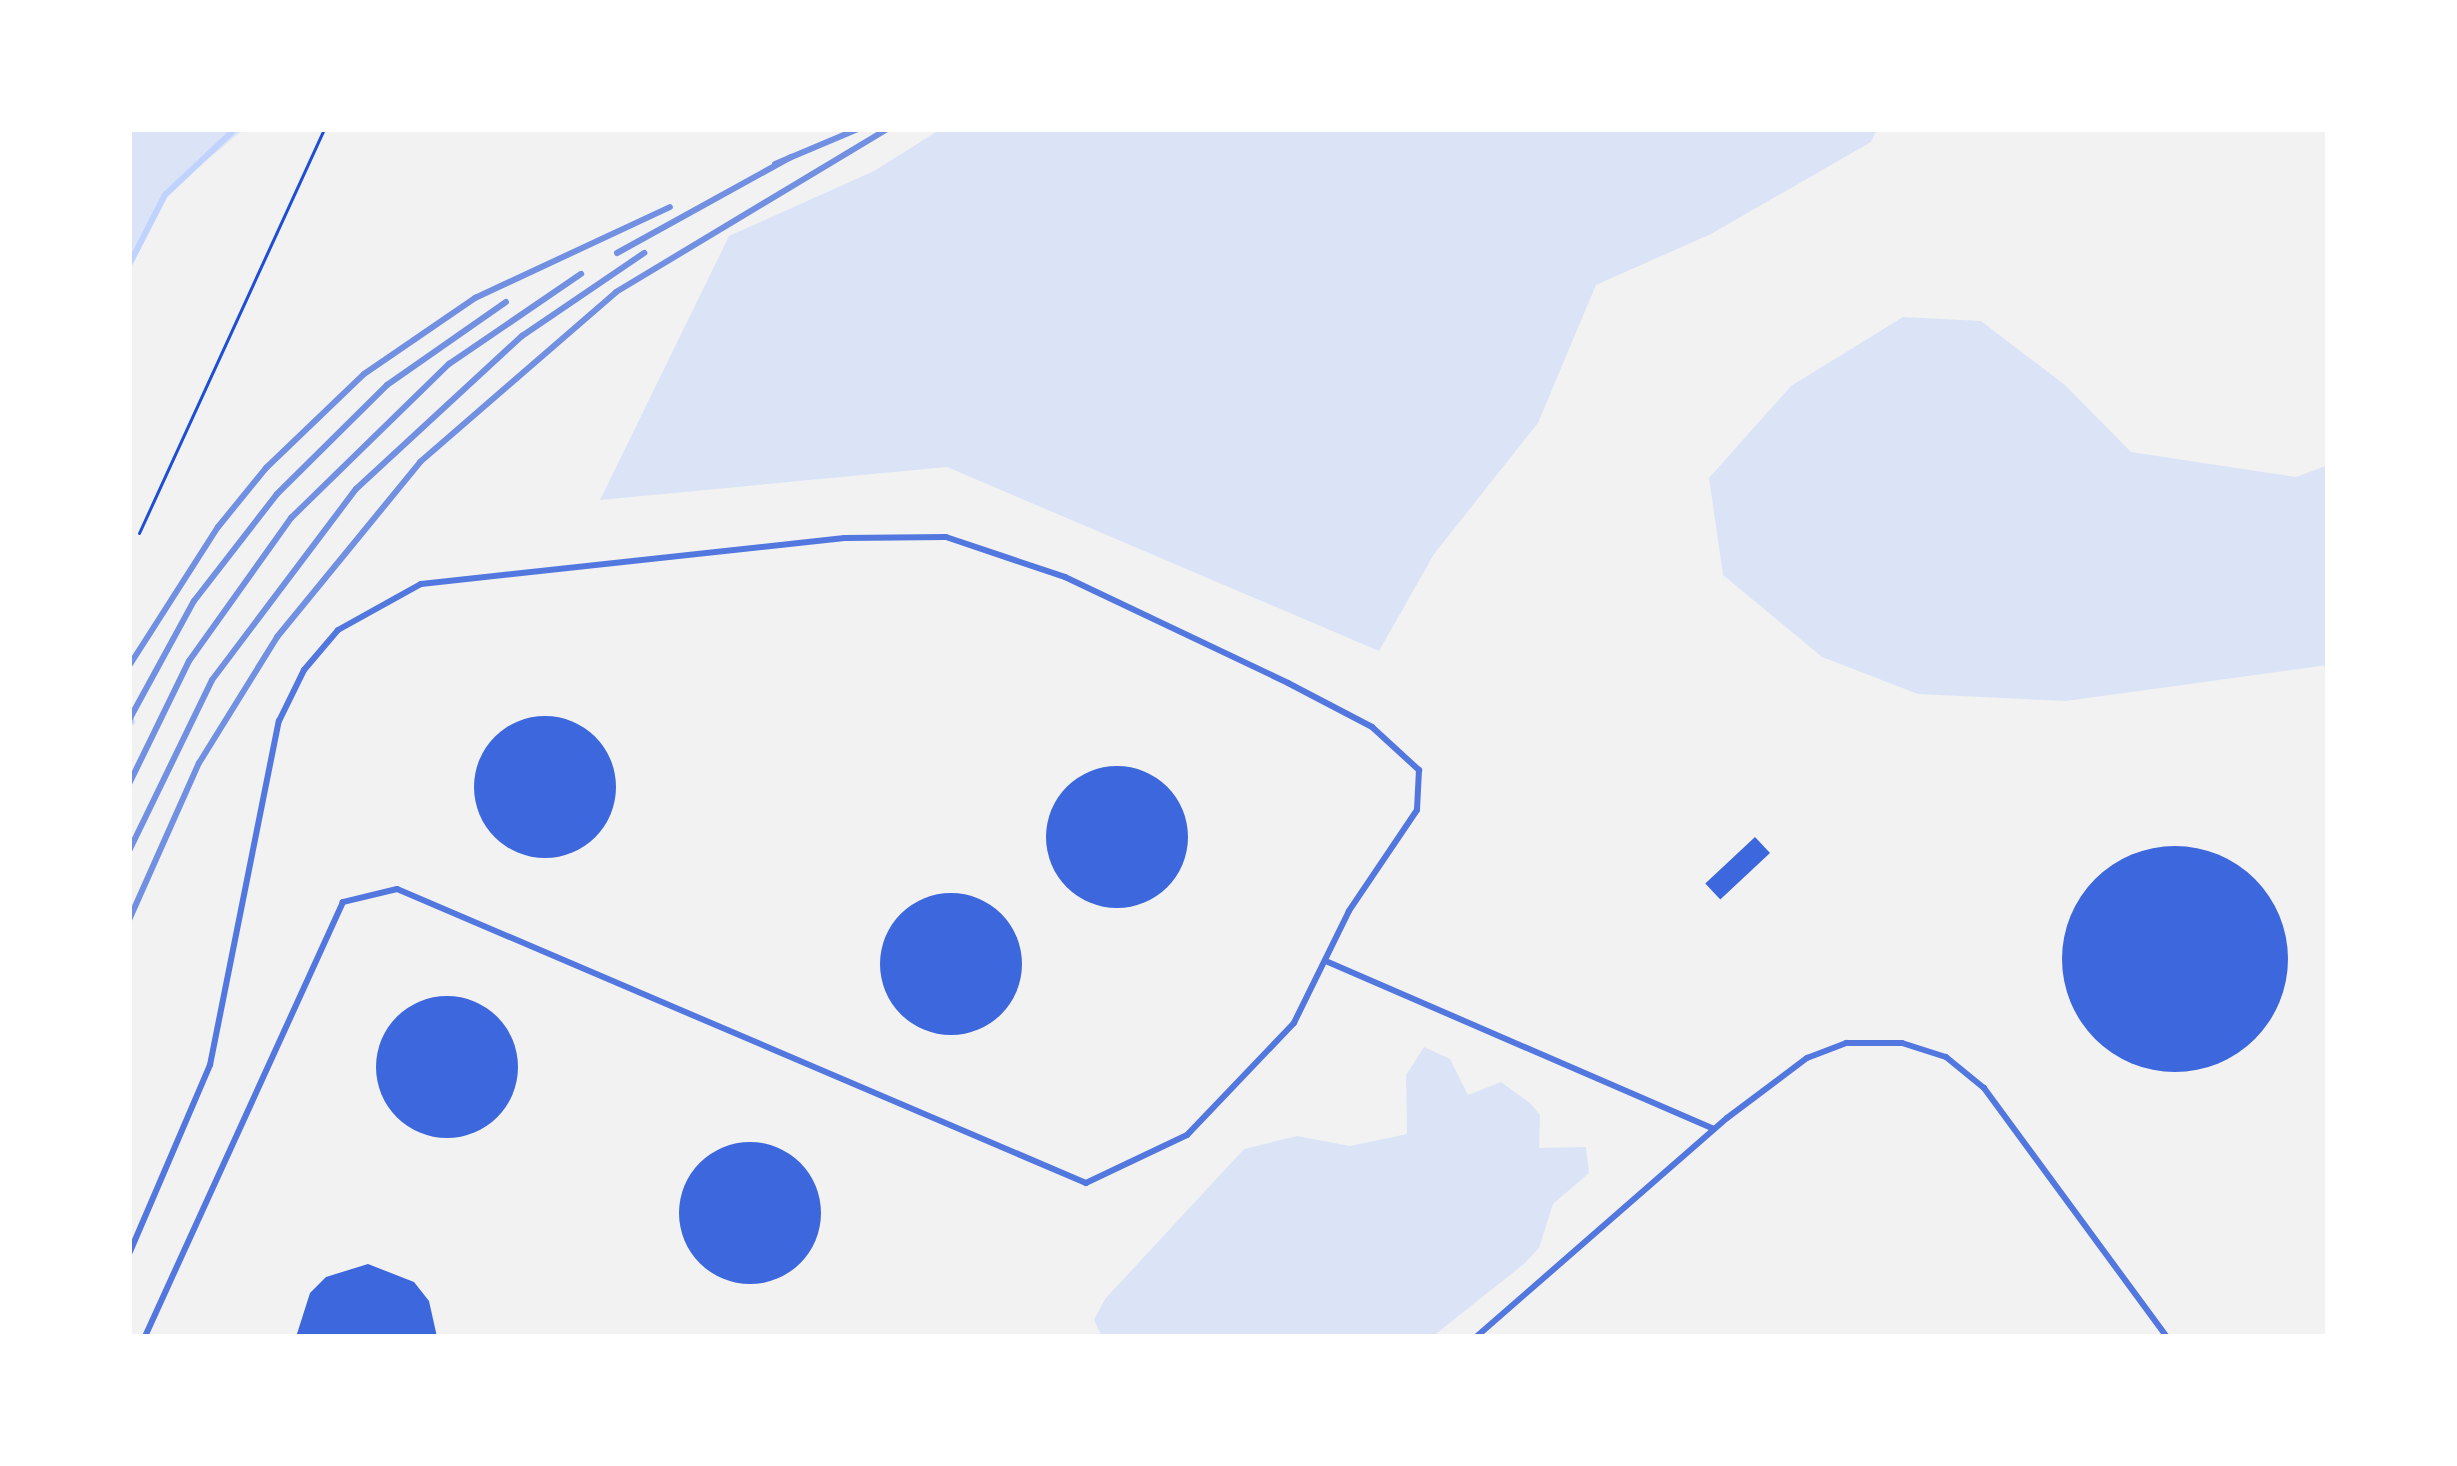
<!DOCTYPE html>
<html>
<head>
<meta charset="utf-8">
<style>
	body { margin:0 }
	#map { position:relative; width:2457px; height:1466px; overflow:hidden; background:#f2f2f2; font-family:"Nunito Sans",sans-serif }
	div>[style] { position:absolute }
	.green>* { inset:0; background:#dbe4f7 }
	.stream>* { height:6px; margin:-3px; padding:0 3px; transform-origin:3px; border-radius:3px; background:#bfd3fe }
	.building>* { inset:0; background:#3d67dc; transform-origin:0 0 }
	.round { border-radius:50% }
	.path>* { height:3px; margin:-1.5px; padding:0 1.5px; transform-origin:1.5px; border-radius:1.5px; background:#1d4ed8 }
	.service>* { height:6px; margin:-3px; padding:0 3px; transform-origin:3px; border-radius:3px; background:#5277de }
	.rail>* { height:6px; margin:-3px; padding:0 3px; transform-origin:3px; border-radius:3px; background:#7290e2 }
	span { translate:-50% -50%; white-space:nowrap; text-align:center; line-height:1.15; -webkit-text-stroke:12px #fff; paint-order:stroke }
	.frame { position:absolute; inset:0; border:132px solid #fff; pointer-events:none }
</style>
</head>
<body>
<div id="map">
	<div class="green">
		<i style="clip-path:polygon(129px 129px,244px 129px,165px 195px,129px 263px)"></i>
		<i style="clip-path:polygon(941px 129px,1877px 129px,1871px 142px,1711px 234px,1596px 285px,1538px 423px,1434px 554px,1379px 651px,947px 467px,600px 500px,729px 236px,874px 171px)"></i>
		<i style="clip-path:polygon(1903px 317px,1981px 321px,2065px 385px,2131px 452px,2296px 477px,2328px 465px,2328px 665px,2066px 701px,1918px 694px,1822px 657px,1723px 575px,1709px 478px,1791px 386px)"></i>
		<i style="clip-path:polygon(1424px 1047px,1450px 1059px,1468px 1095px,1501px 1082px,1531px 1104px,1540px 1115px,1539px 1148px,1586px 1147px,1589px 1173px,1553px 1204px,1539px 1248px,1524px 1264px,1432px 1337px,1102px 1337px,1094px 1320px,1105px 1299px,1244px 1149px,1297px 1136px,1350px 1146px,1407px 1134px,1406px 1075px)"></i>
	</div>
	<div class="stream">
		<i style="left:129px;top:265px;width:79px;rotate:-62.8deg"></i>
		<i style="left:165px;top:195px;width:96px;rotate:-43.3deg"></i>
		<i style="left:129px;top:713px;width:9px;rotate:72deg"></i>
	</div>
	<div class="building">
		<i class="round" style="left:474px;top:716px;width:142px;height:142px"></i>
		<i class="round" style="left:1046px;top:766px;width:142px;height:142px"></i>
		<i style="left:1755px;top:837px;width:22px;height:68px;rotate:47deg"></i>
		<i class="round" style="left:2062px;top:846px;width:226px;height:226px"></i>
		<i class="round" style="left:880px;top:893px;width:142px;height:142px"></i>
		<i class="round" style="left:376px;top:996px;width:142px;height:142px"></i>
		<i class="round" style="left:679px;top:1142px;width:142px;height:142px"></i>
		<i style="clip-path:polygon(368px 1264px,414px 1282px,429px 1301px,437px 1337px,296px 1337px,310px 1293px,326px 1277px)"></i>
	</div>
	<div class="path">
		<i style="left:139px;top:533px;width:444px;rotate:-65.4deg"></i>
	</div>
	<div class="service">
		<i style="left:1328px;top:962px;width:420px;rotate:23.4deg"></i>
		<i style="left:129px;top:1254px;width:206px;rotate:-66.8deg"></i>
		<i style="left:210px;top:1065px;width:351px;rotate:-78.7deg"></i>
		<i style="left:279px;top:721px;width:57px;rotate:-63.9deg"></i>
		<i style="left:304px;top:670px;width:52px;rotate:-49.6deg"></i>
		<i style="left:338px;top:630px;width:95px;rotate:-29deg"></i>
		<i style="left:421px;top:584px;width:426px;rotate:-6.2deg"></i>
		<i style="left:845px;top:538px;width:101px;rotate:-0.6deg"></i>
		<i style="left:946px;top:537px;width:126px;rotate:18.6deg"></i>
		<i style="left:1065px;top:577px;width:247px;rotate:25.4deg"></i>
		<i style="left:1288px;top:683px;width:95px;rotate:27.6deg"></i>
		<i style="left:1372px;top:727px;width:64px;rotate:42.5deg"></i>
		<i style="left:1419px;top:770px;width:40px;rotate:92.9deg"></i>
		<i style="left:1417px;top:810px;width:122px;rotate:124deg"></i>
		<i style="left:1349px;top:911px;width:125px;rotate:116.2deg"></i>
		<i style="left:1294px;top:1023px;width:155px;rotate:133.7deg"></i>
		<i style="left:1187px;top:1135px;width:112px;rotate:154.6deg"></i>
		<i style="left:1086px;top:1183px;width:749px;rotate:-156.89deg"></i>
		<i style="left:397px;top:889px;width:56px;rotate:166.5deg"></i>
		<i style="left:343px;top:902px;width:478px;rotate:114.5deg"></i>
		<i style="left:1476px;top:1337px;width:333px;rotate:-41.1deg"></i>
		<i style="left:1727px;top:1118px;width:100px;rotate:-36.9deg"></i>
		<i style="left:1807px;top:1058px;width:42px;rotate:-21deg"></i>
		<i style="left:1846px;top:1043px;width:56px"></i>
		<i style="left:1902px;top:1043px;width:46px;rotate:17.7deg"></i>
		<i style="left:1946px;top:1057px;width:49px;rotate:39.2deg"></i>
		<i style="left:1984px;top:1088px;width:309px;rotate:53.7deg"></i>
	</div>
	<div class="rail">
		<i style="left:775px;top:164px;width:90px;rotate:-22.9deg"></i>
		<i style="left:617px;top:253px;width:199px;rotate:-28.9deg"></i>
		<i style="left:129px;top:666px;width:165px;rotate:-57.4deg"></i>
		<i style="left:218px;top:527px;width:76px;rotate:-50.9deg"></i>
		<i style="left:266px;top:468px;width:136px;rotate:-43.8deg"></i>
		<i style="left:364px;top:374px;width:135px;rotate:-34.4deg"></i>
		<i style="left:475px;top:298px;width:215px;rotate:-25deg"></i>
		<i style="left:129px;top:720px;width:136px;rotate:-61.4deg"></i>
		<i style="left:194px;top:601px;width:135px;rotate:-52.2deg"></i>
		<i style="left:277px;top:494px;width:155px;rotate:-44.7deg"></i>
		<i style="left:387px;top:385px;width:145px;rotate:-34.9deg"></i>
		<i style="left:129px;top:784px;width:137px;rotate:-64deg"></i>
		<i style="left:189px;top:661px;width:176px;rotate:-54.5deg"></i>
		<i style="left:291px;top:518px;width:221px;rotate:-44.3deg"></i>
		<i style="left:449px;top:364px;width:160px;rotate:-34.3deg"></i>
		<i style="left:129px;top:851px;width:190px;rotate:-64.1deg"></i>
		<i style="left:212px;top:680px;width:239px;rotate:-53deg"></i>
		<i style="left:356px;top:489px;width:226px;rotate:-42.7deg"></i>
		<i style="left:522px;top:336px;width:148px;rotate:-34.2deg"></i>
		<i style="left:129px;top:920px;width:172px;rotate:-66deg"></i>
		<i style="left:199px;top:763px;width:148px;rotate:-58.2deg"></i>
		<i style="left:277px;top:637px;width:226px;rotate:-50.7deg"></i>
		<i style="left:420px;top:462px;width:259px;rotate:-40.9deg"></i>
		<i style="left:616px;top:292px;width:316px;rotate:-31deg"></i>
	</div>
	<div class="frame"></div>
</div>
</body>
</html>
